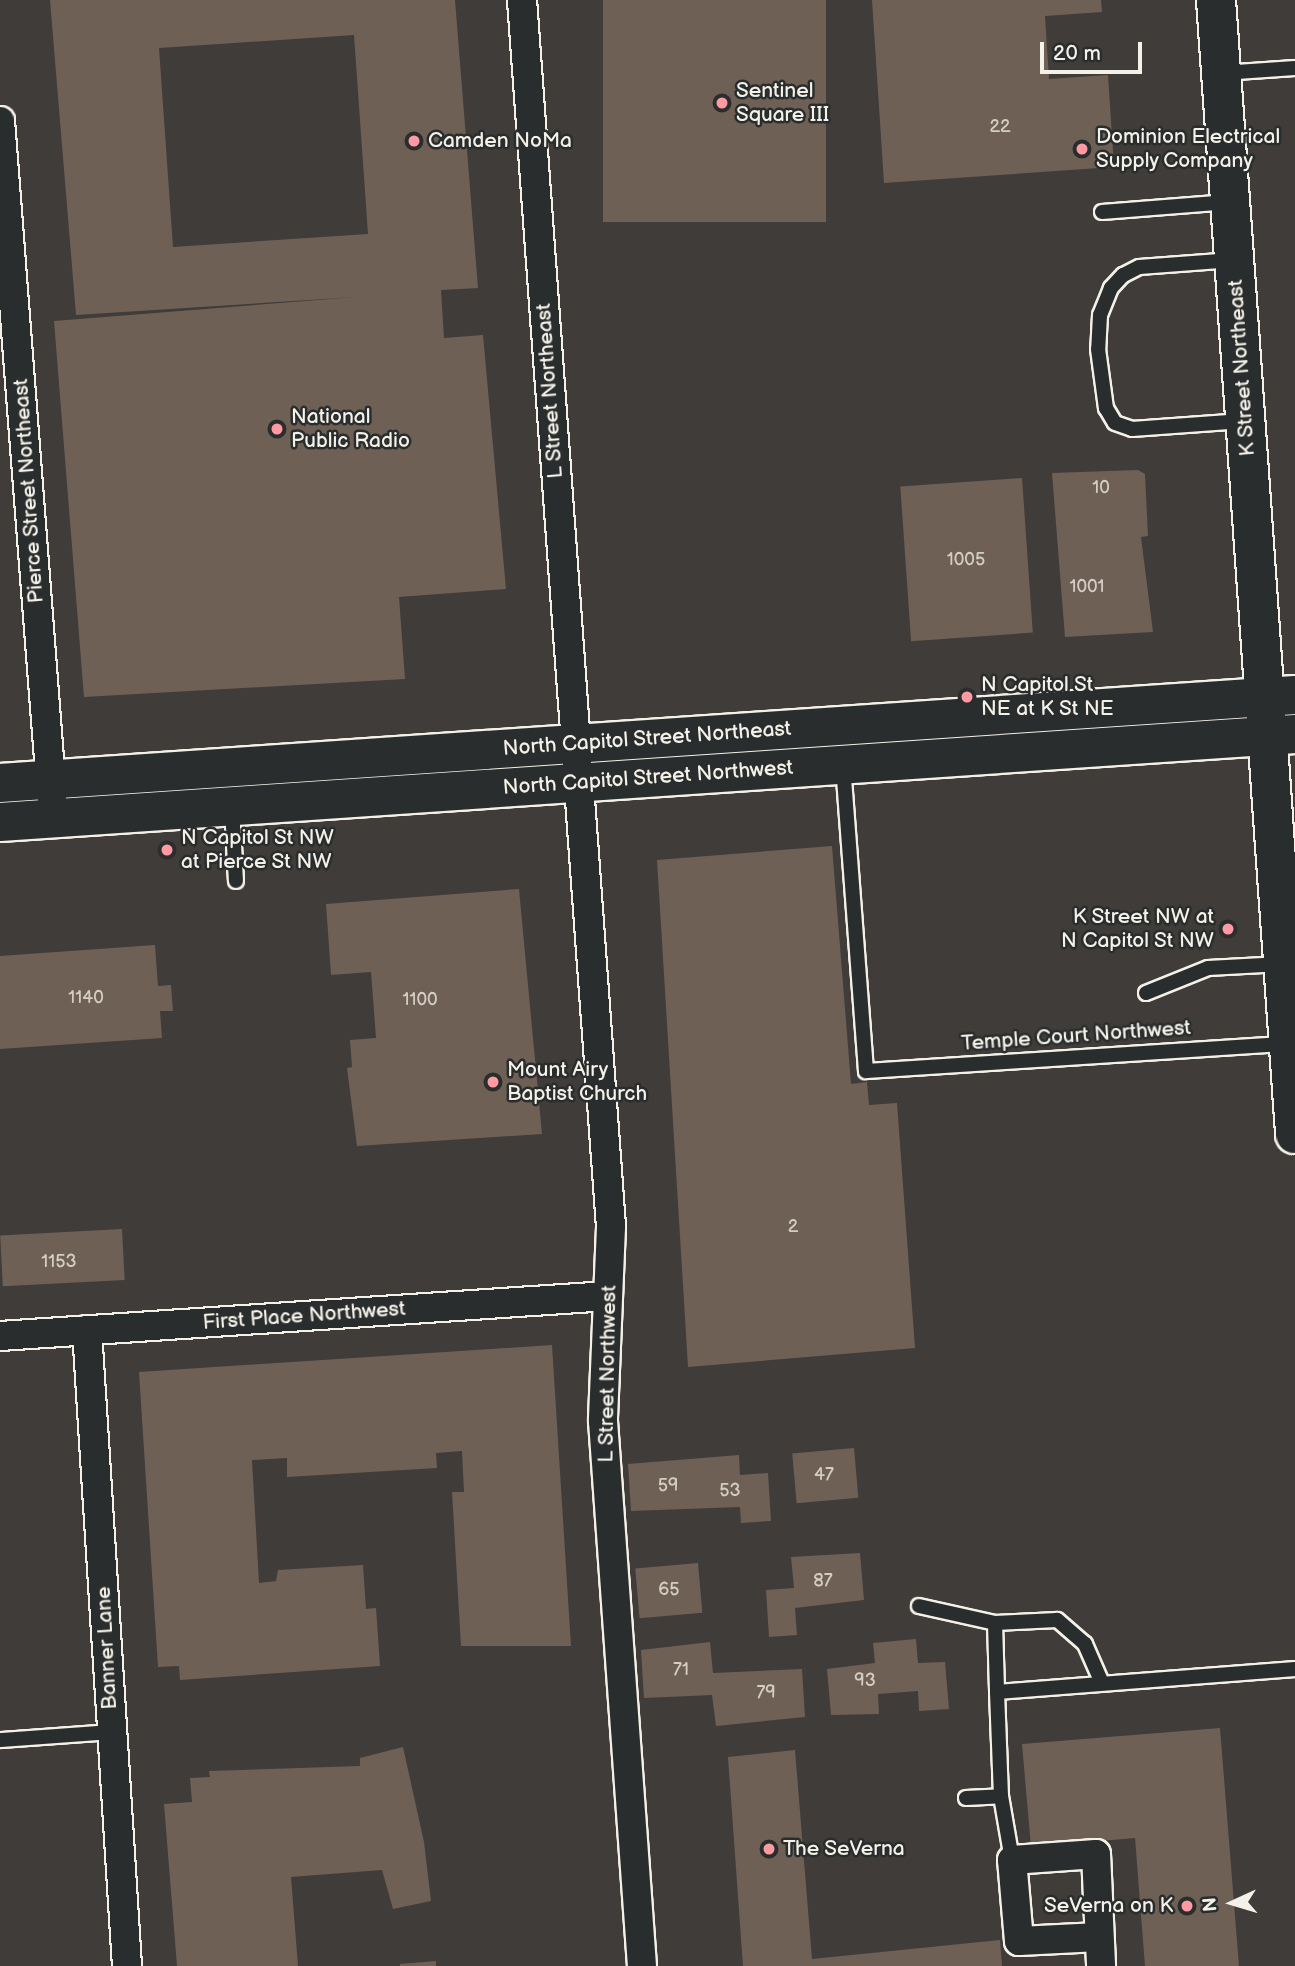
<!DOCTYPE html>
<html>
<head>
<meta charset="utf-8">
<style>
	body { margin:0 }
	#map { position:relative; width:1295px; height:1966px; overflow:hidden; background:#3f3c3a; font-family:"Balsamiq Sans",sans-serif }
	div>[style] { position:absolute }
	.building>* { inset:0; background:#6f6055; transform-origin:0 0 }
	.roads { filter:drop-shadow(2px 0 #f4f1e8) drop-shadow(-2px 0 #f4f1e8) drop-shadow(0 2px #f4f1e8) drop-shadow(0 -2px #f4f1e8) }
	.lane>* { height:14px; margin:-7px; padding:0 7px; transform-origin:7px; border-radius:7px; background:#2a2d2e }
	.street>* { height:28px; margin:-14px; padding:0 14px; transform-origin:14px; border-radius:14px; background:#2a2d2e }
	.secondary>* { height:38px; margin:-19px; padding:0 19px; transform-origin:19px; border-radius:19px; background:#2a2d2e }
	.primary>* { height:38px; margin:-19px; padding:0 19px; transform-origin:19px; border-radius:19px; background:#2a2d2e }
	.dots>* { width:19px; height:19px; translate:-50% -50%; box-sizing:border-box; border:4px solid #2a2d2e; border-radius:50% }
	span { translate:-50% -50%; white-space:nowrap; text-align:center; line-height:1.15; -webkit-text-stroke:5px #2a2d2e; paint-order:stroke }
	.number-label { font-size:18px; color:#d3cdc3 }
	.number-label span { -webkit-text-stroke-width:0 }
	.poi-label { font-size:21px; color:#f4f1e8 }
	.left { translate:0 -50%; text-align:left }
	.right { translate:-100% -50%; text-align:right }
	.street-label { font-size:21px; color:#f4f1e8 }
	.north { position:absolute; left:1197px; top:1868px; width:70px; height:70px; -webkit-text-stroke:5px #2a2d2e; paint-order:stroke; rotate:266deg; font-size:19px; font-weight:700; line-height:28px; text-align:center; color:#f4f1e8 }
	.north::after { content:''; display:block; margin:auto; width:24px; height:32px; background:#f4f1e8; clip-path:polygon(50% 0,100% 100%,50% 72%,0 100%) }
	.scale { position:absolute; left:1040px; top:42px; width:102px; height:32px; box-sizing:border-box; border:4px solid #f4f1e8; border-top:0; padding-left:9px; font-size:21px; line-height:24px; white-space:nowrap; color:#f4f1e8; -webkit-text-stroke:5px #2a2d2e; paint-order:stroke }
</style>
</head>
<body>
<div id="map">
	<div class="building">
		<i style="clip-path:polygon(evenodd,50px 0,455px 0,478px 288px,441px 290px,444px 338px,483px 335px,506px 589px,399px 597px,405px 679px,84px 697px,54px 321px,356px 297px,76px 315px,50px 0,354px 35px,368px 234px,173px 247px,159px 48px,354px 35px)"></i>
		<i style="left:603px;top:0;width:223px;height:222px"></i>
		<i style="clip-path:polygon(872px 0,1101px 0,1102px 12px,1045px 16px,1049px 79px,1108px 75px,1114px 167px,884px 183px)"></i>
		<i style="clip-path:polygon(1138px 470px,1145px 474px,1148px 536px,1141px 537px,1153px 632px,1065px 637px,1052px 473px)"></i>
		<i style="left:1022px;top:478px;width:155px;height:122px;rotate:86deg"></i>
		<i style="clip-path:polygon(832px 846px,851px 1084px,867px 1082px,869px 1105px,897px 1103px,915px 1348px,688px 1367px,657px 860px)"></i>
		<i style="clip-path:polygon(519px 889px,542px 1134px,357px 1146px,347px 1068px,352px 1067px,350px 1040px,376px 1038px,371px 972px,331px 975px,326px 904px)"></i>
		<i style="clip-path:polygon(155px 945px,158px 986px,171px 985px,173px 1011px,160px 1011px,162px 1038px,0 1049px,0 956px)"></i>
		<i style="left:122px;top:1229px;width:51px;height:122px;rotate:87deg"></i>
		<i style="clip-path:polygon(552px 1345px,571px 1646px,461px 1646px,452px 1492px,464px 1492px,462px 1451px,436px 1453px,437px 1468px,287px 1477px,287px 1458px,252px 1460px,259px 1583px,276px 1581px,278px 1570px,363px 1565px,366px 1609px,376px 1608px,380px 1666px,180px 1680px,179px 1666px,158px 1667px,139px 1372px)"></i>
		<i style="left:854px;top:1448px;width:50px;height:62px;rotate:85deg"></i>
		<i style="clip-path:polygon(739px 1455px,740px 1475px,768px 1473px,771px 1521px,741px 1523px,740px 1507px,631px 1511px,628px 1464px)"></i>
		<i style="clip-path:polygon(860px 1553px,864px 1600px,795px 1608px,797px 1635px,769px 1637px,766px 1590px,794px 1588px,791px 1557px)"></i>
		<i style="left:698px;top:1563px;width:50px;height:63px;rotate:85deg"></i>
		<i style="clip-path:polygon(916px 1639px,918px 1663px,945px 1662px,949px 1709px,919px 1711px,918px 1691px,878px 1694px,879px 1714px,831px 1715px,827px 1669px,875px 1663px,873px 1643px)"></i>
		<i style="clip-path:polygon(710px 1642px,713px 1673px,802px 1669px,805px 1717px,716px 1726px,712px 1695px,644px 1698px,641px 1650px)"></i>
		<i style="clip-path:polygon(1220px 1728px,1239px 1966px,1145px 1966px,1135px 1838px,1031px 1847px,1022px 1744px)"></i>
		<i style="clip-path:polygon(403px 1747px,424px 1842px,431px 1901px,393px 1909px,382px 1870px,291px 1877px,298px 1966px,177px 1966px,164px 1804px,192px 1802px,190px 1778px,210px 1777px,209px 1771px,360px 1766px,360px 1758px)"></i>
		<i style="clip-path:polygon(795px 1750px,812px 1959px,1000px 1940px,1002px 1966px,743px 1966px,728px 1757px)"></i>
		<i style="clip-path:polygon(436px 1961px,436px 1966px,400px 1966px,400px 1964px)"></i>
	</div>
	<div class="roads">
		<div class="lane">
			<i style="left:1222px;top:73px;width:73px;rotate:-3.9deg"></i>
			<i style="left:1102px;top:212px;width:127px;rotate:-4.5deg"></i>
			<i style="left:1233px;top:260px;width:94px;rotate:175.7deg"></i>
			<i style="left:1139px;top:267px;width:18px;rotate:153deg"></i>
			<i style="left:1123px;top:275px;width:18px;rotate:133deg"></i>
			<i style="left:1111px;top:288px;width:29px;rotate:112deg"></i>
			<i style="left:1100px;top:315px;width:34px;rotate:93deg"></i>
			<i style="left:1098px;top:349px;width:60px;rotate:82.3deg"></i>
			<i style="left:1106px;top:408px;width:17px;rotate:59deg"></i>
			<i style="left:1115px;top:423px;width:18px;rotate:19deg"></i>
			<i style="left:1132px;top:429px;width:111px;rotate:-4.1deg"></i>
			<i style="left:843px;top:765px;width:307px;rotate:85.7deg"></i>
			<i style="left:866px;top:1071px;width:422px;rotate:-3.7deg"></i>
			<i style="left:232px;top:808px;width:73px;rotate:86.9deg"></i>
			<i style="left:1146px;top:993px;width:67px;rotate:-22deg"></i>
			<i style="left:1208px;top:968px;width:74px;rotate:-3.1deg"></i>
			<i style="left:919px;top:1606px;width:78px;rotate:12.6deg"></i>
			<i style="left:1102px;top:1683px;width:43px;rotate:-113.6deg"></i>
			<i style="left:1085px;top:1644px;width:37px;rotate:-139deg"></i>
			<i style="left:1057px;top:1620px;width:62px;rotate:177.2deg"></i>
			<i style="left:995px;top:1623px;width:69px;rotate:88.3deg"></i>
			<i style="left:997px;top:1692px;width:299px;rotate:-4.4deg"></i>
			<i style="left:997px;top:1692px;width:104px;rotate:87.8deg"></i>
			<i style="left:1001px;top:1796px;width:65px;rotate:80.2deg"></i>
			<i style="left:0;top:1740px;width:112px;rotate:-4.1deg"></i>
			<i style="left:966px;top:1798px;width:35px;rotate:-3deg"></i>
		</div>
		<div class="street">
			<i style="left:522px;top:0;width:1230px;rotate:85.85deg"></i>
			<i style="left:611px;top:1227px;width:194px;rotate:92.4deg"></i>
			<i style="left:603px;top:1421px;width:546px;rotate:85.91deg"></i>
			<i style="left:0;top:121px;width:679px;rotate:85.61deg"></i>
			<i style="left:87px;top:1330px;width:637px;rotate:86.4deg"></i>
			<i style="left:0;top:1336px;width:609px;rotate:-3.76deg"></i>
			<i style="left:1099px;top:1937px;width:80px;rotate:177.1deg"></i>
			<i style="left:1019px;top:1941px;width:81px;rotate:-94.9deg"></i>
			<i style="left:1012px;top:1860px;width:84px;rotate:-4.1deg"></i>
			<i style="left:1096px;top:1854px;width:112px;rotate:87.4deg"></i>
		</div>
		<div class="secondary">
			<i style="left:1216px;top:0;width:1137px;rotate:86.01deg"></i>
		</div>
		<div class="primary">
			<i style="left:0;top:783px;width:1298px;rotate:-3.89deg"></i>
			<i style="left:0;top:822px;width:1298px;rotate:-3.89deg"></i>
		</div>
	</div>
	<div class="dots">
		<i style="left:722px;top:103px;background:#ff9aa2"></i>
		<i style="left:414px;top:141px;background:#ff9aa2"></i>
		<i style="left:1082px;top:149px;background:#ff9aa2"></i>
		<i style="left:277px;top:429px;background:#ff9aa2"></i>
		<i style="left:967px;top:697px;background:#ff9aa2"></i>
		<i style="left:167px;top:850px;background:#ff9aa2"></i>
		<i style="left:1228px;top:929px;background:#ff9aa2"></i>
		<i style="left:493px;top:1082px;background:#ff9aa2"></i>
		<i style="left:769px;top:1849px;background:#ff9aa2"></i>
		<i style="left:1187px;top:1906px;background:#ff9aa2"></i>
	</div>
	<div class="number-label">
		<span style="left:1000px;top:127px">22</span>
		<span style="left:1101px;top:488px">10</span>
		<span style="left:966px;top:560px">1005</span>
		<span style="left:1087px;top:587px">1001</span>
		<span style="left:86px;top:998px">1140</span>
		<span style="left:420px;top:1000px">1100</span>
		<span style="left:793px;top:1227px">2</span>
		<span style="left:59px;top:1262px">1153</span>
		<span style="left:824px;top:1475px">47</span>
		<span style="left:668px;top:1486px">59</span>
		<span style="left:730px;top:1491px">53</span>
		<span style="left:823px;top:1581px">87</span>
		<span style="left:669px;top:1590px">65</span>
		<span style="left:681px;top:1670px">71</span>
		<span style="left:865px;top:1681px">93</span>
		<span style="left:766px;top:1693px">79</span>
	</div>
	<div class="poi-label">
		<span class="left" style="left:736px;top:103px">Sentinel<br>Square III</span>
		<span class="left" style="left:1096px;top:149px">Dominion Electrical<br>Supply Company</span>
		<span class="left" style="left:428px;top:141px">Camden NoMa</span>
		<span class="left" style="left:291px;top:429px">National<br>Public Radio</span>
		<span class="left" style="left:981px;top:697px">N Capitol St<br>NE at K St NE</span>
		<span class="left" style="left:181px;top:850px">N Capitol St NW<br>at Pierce St NW</span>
		<span class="right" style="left:1214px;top:929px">K Street NW at<br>N Capitol St NW</span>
		<span class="left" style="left:507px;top:1082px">Mount Airy<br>Baptist Church</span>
		<span class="left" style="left:783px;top:1849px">The SeVerna</span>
		<span class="right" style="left:1173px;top:1906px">SeVerna on K</span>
	</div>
	<div class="street-label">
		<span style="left:1242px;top:368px;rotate:-94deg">K Street Northeast</span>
		<span style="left:550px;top:391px;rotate:-94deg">L Street Northeast</span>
		<span style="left:29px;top:491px;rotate:-94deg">Pierce Street Northeast</span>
		<span style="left:647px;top:739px;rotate:-4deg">North Capitol Street Northeast</span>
		<span style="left:648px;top:778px;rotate:-4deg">North Capitol Street Northwest</span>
		<span style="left:1076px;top:1036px;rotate:-4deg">Temple Court Northwest</span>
		<span style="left:304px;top:1316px;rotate:-4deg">First Place Northwest</span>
		<span style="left:608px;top:1374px;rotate:-89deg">L Street Northwest</span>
		<span style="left:107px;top:1648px;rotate:-93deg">Banner Lane</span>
	</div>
	<div class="north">N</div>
	<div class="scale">20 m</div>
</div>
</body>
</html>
